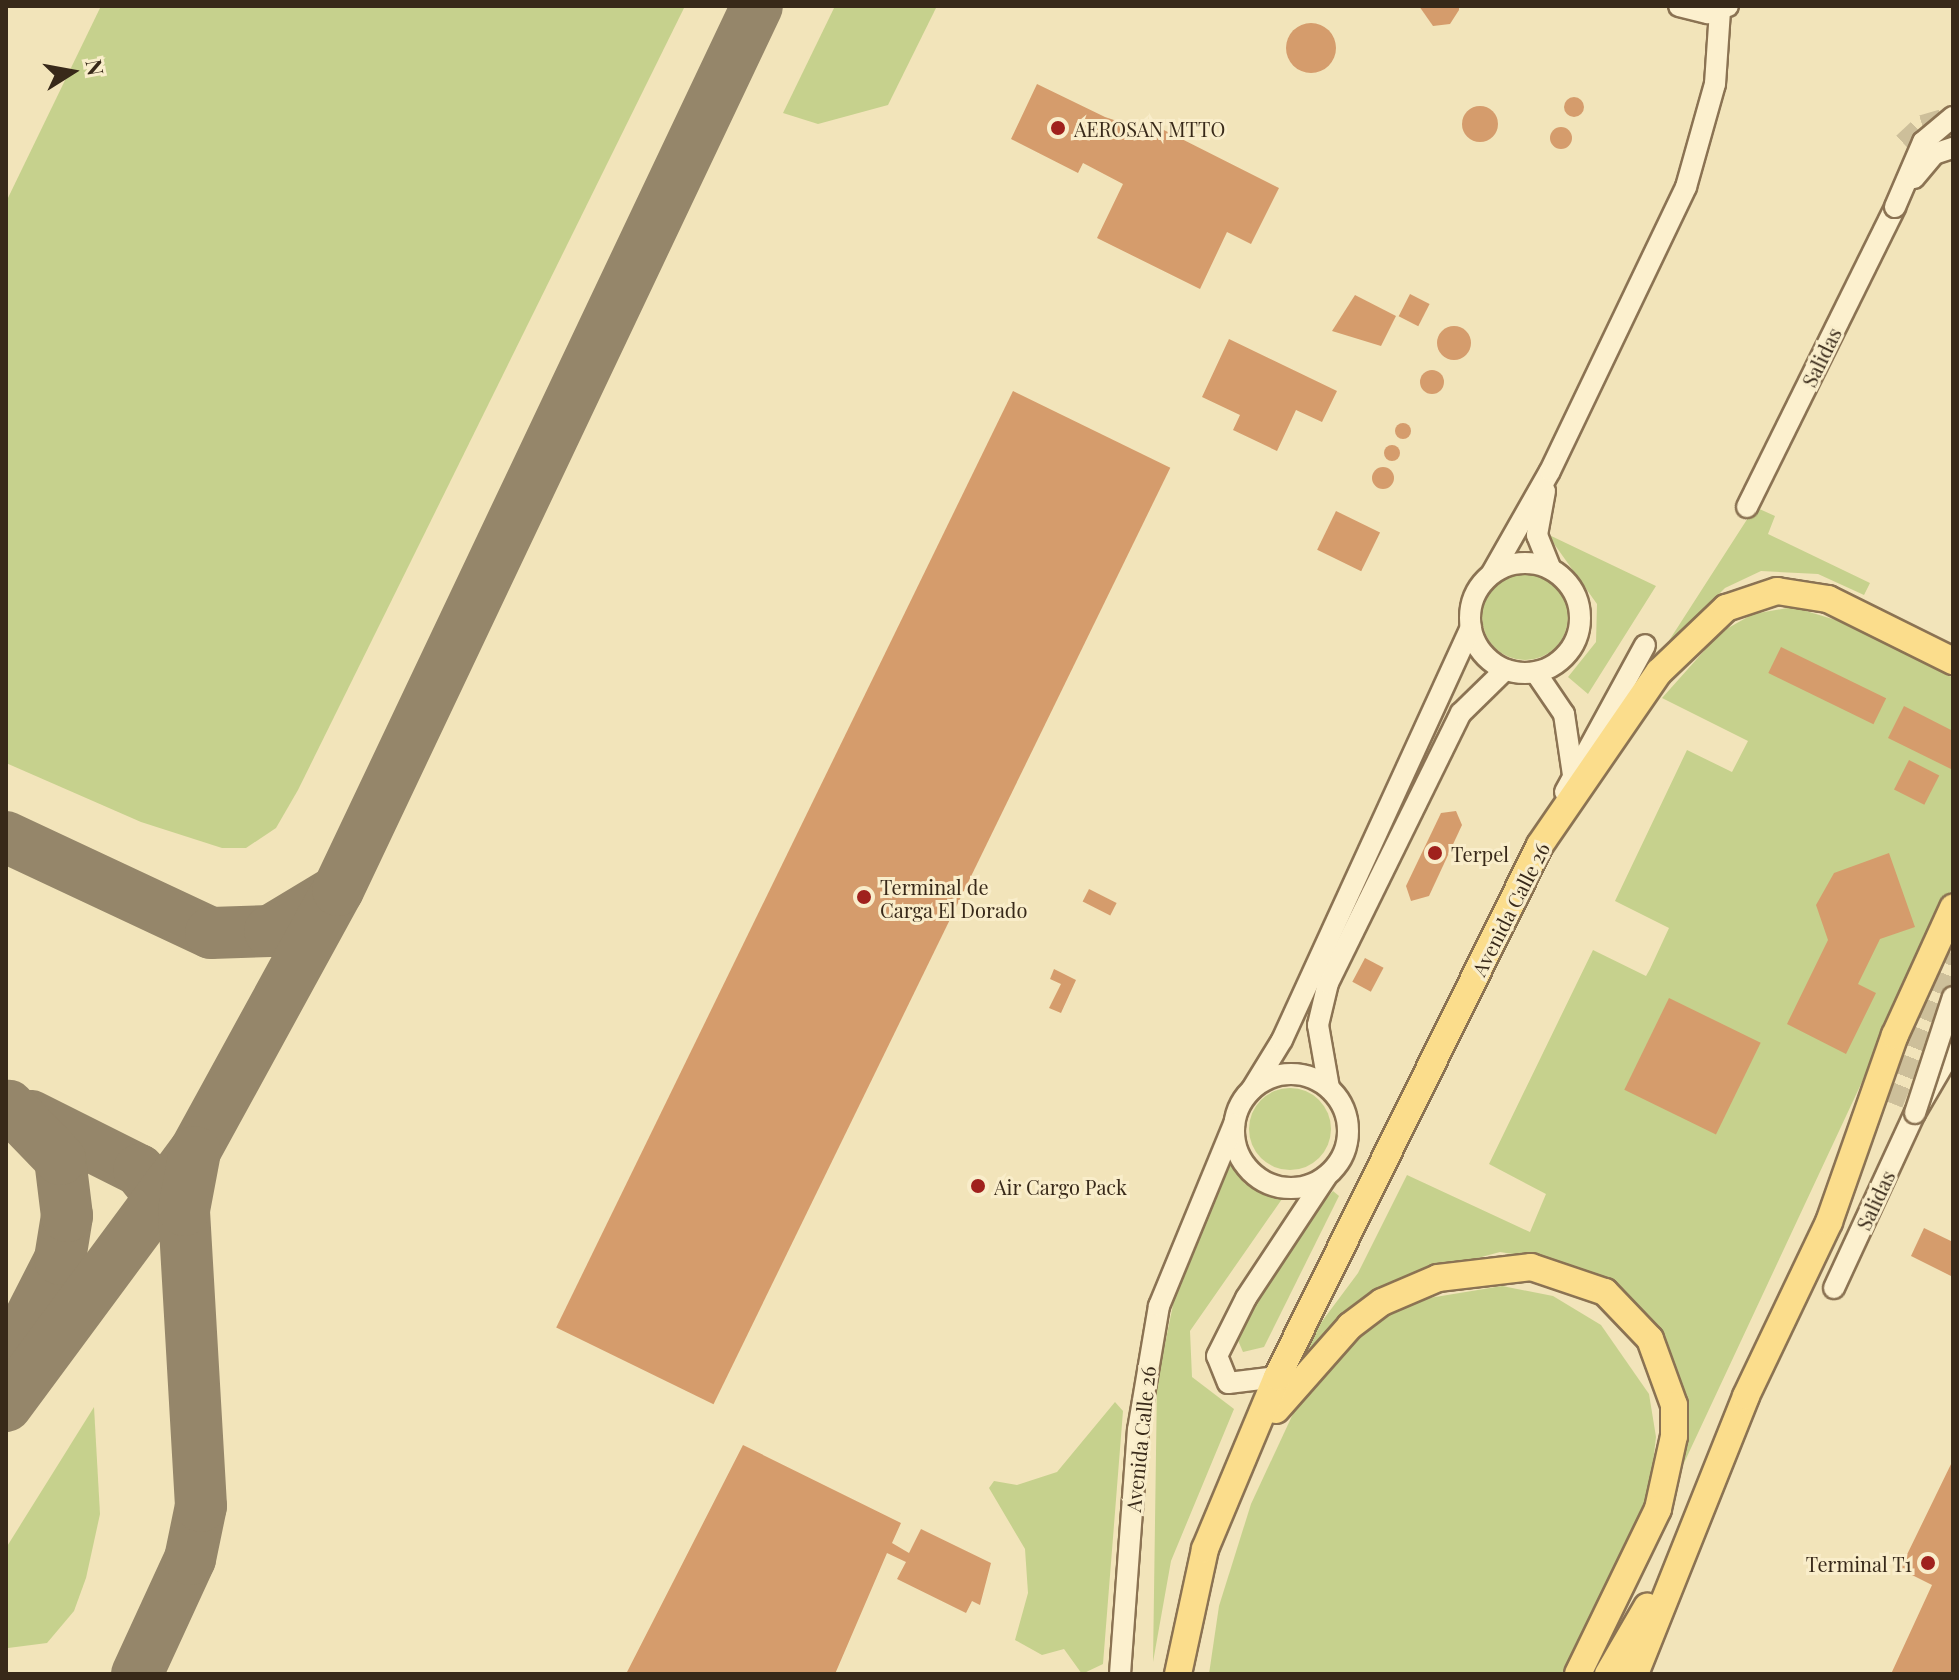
<!DOCTYPE html>
<html>
<head>
<meta charset="utf-8">
<style>
	body { margin:0 }
	#map { position:relative; width:1959px; height:1680px; overflow:hidden; background:#f2e4ba; font-family:"Playfair Display",serif }
	div>[style] { position:absolute }
	.green>* { inset:0; background:#c6d18d }
	.round { border-radius:50% }
	.taxiway>* { height:52px; margin:-26px; padding:0 26px; transform-origin:26px; border-radius:26px; background:#95866a }
	.building>* { inset:0; background:#d59c6c; transform-origin:0 0 }
	.minor-tunnel>* { height:20px; margin-top:-10px; transform-origin:0; background:repeating-linear-gradient(90deg,#cdbf9a 0 20px,transparent 0 30px) }
	.roads { filter:drop-shadow(2px 0 #8b7353) drop-shadow(-2px 0 #8b7353) drop-shadow(0 2px #8b7353) drop-shadow(0 -2px #8b7353) }
	.minor>* { height:20px; margin:-10px; padding:0 10px; transform-origin:10px; border-radius:10px; background:#fcf0ce }
	.minor>.ring { margin:-10px; padding:0; box-sizing:content-box; background:none; border:20px solid #fcf0ce; border-radius:50% }
	.major>* { height:26px; margin:-13px; padding:0 13px; transform-origin:13px; border-radius:13px; background:#fbdd8c }
	.bridges { filter:drop-shadow(2px 0 #8b7353) drop-shadow(-2px 0 #8b7353) drop-shadow(0 2px #8b7353) drop-shadow(0 -2px #8b7353) }
	.minor-bridge>* { height:20px; margin:-10px; padding:0 10px; transform-origin:10px; border-radius:10px; background:#fcf0ce }
	.dots>* { width:22px; height:22px; translate:-50% -50%; box-sizing:border-box; border:4px solid #f9edca; border-radius:50% }
	span { translate:-50% -50%; white-space:nowrap; text-align:center; line-height:1.15; -webkit-text-stroke:6px #f9edca; paint-order:stroke }
	.poi-label { font-size:20px; color:#382919 }
	.left { translate:0 -50%; text-align:left }
	.right { translate:-100% -50%; text-align:right }
	.street-label { font-size:20px; color:#382919 }
	.frame { position:absolute; inset:0; border:8px solid #382919; pointer-events:none }
	.north { position:absolute; left:32px; top:32px; width:80px; height:80px; -webkit-text-stroke:6px #f9edca; paint-order:stroke; rotate:79deg; font-size:22px; font-weight:700; line-height:32px; text-align:center; color:#382919 }
	.north::after { content:''; display:block; margin:auto; width:28px; height:36px; background:#382919; clip-path:polygon(50% 0,100% 100%,50% 72%,0 100%) }
</style>
</head>
<body>
<div id="map">
	<div class="green">
		<i style="clip-path:polygon(101px 6px,685px 6px,298px 790px,276px 828px,246px 848px,222px 848px,141px 822px,6px 763px,6px 202px)"></i>
		<i style="clip-path:polygon(835px 6px,937px 6px,888px 105px,818px 124px,783px 113px)"></i>
		<i style="clip-path:polygon(1755px 507px,1775px 516px,1768px 534px,1870px 583px,1864px 595px,1818px 574px,1761px 571px,1725px 588px,1663px 650px)"></i>
		<i style="clip-path:polygon(1547px 534px,1656px 586px,1588px 694px,1568px 677px,1596px 642px,1597px 604px)"></i>
		<i class="round" style="left:1482px;top:574px;width:86px;height:86px"></i>
		<i style="clip-path:polygon(1793px 607px,1839px 621px,1953px 678px,1953px 887px,1684px 1463px,1683px 1402px,1607px 1284px,1556px 1261px,1500px 1252px,1404px 1278px,1353px 1307px,1282px 1375px,1358px 1273px,1407px 1175px,1530px 1232px,1546px 1194px,1489px 1164px,1593px 950px,1646px 976px,1650px 969px,1669px 928px,1615px 901px,1687px 750px,1732px 772px,1748px 741px,1662px 698px,1721px 632px,1753px 614px)"></i>
		<i class="round" style="left:1249px;top:1088px;width:82px;height:82px"></i>
		<i style="clip-path:polygon(1226px 1159px,1245px 1184px,1282px 1199px,1190px 1331px,1192px 1377px,1234px 1409px,1171px 1561px,1153px 1662px,1157px 1383px,1175px 1295px)"></i>
		<i style="clip-path:polygon(1333px 1191px,1339px 1196px,1264px 1347px,1243px 1352px,1237px 1338px,1253px 1306px,1296px 1234px)"></i>
		<i style="clip-path:polygon(1502px 1286px,1553px 1296px,1601px 1325px,1649px 1394px,1656px 1437px,1648px 1506px,1567px 1674px,1209px 1674px,1219px 1606px,1251px 1504px,1298px 1403px,1333px 1354px,1411px 1301px)"></i>
		<i style="clip-path:polygon(1115px 1402px,1123px 1411px,1103px 1664px,1082px 1674px,1064px 1649px,1042px 1655px,1015px 1640px,1028px 1593px,1025px 1549px,989px 1488px,994px 1481px,1017px 1485px,1057px 1472px)"></i>
		<i style="clip-path:polygon(94px 1407px,100px 1514px,86px 1578px,74px 1611px,47px 1643px,8px 1648px,6px 1548px)"></i>
	</div>
	<div class="taxiway">
		<i style="left:6px;top:837px;width:226px;rotate:25.1deg"></i>
		<i style="left:211px;top:933px;width:59px;rotate:-1.9deg"></i>
		<i style="left:270px;top:931px;width:76px;rotate:-31deg"></i>
		<i style="left:31px;top:1116px;width:121px;rotate:26.6deg"></i>
		<i style="left:139px;top:1170px;width:64px;rotate:51.3deg"></i>
		<i style="left:6px;top:1365px;width:119px;rotate:-63deg"></i>
		<i style="left:60px;top:1259px;width:44px;rotate:-80.8deg"></i>
		<i style="left:67px;top:1216px;width:57px;rotate:-97deg"></i>
		<i style="left:60px;top:1159px;width:74px;rotate:-133.9deg"></i>
		<i style="left:6px;top:1406px;width:317px;rotate:-53.5deg"></i>
		<i style="left:195px;top:1151px;width:298px;rotate:-61.3deg"></i>
		<i style="left:338px;top:890px;width:978px;rotate:-64.64deg"></i>
		<i style="left:137px;top:1674px;width:127px;rotate:-65.3deg"></i>
		<i style="left:190px;top:1559px;width:54px;rotate:-78.3deg"></i>
		<i style="left:201px;top:1506px;width:296px;rotate:-93.3deg"></i>
		<i style="left:184px;top:1210px;width:59px;rotate:-79.3deg"></i>
	</div>
	<div class="building">
		<i style="clip-path:polygon(1419px 6px,1459px 6px,1459px 10px,1450px 24px,1433px 26px)"></i>
		<i class="round" style="left:1286px;top:23px;width:50px;height:50px"></i>
		<i style="clip-path:polygon(1037px 84px,1105px 117px,1147px 131px,1152px 124px,1279px 188px,1251px 244px,1227px 232px,1200px 289px,1097px 238px,1123px 184px,1083px 163px,1078px 173px,1011px 139px)"></i>
		<i class="round" style="left:1564px;top:97px;width:20px;height:20px"></i>
		<i class="round" style="left:1462px;top:106px;width:36px;height:36px"></i>
		<i class="round" style="left:1550px;top:127px;width:22px;height:22px"></i>
		<i style="left:1410px;top:294px;width:22px;height:25px;rotate:27deg"></i>
		<i style="clip-path:polygon(1355px 295px,1396px 316px,1381px 346px,1332px 331px)"></i>
		<i class="round" style="left:1437px;top:326px;width:34px;height:34px"></i>
		<i style="clip-path:polygon(1229px 339px,1337px 391px,1322px 422px,1296px 410px,1277px 451px,1233px 430px,1240px 415px,1202px 397px)"></i>
		<i class="round" style="left:1420px;top:370px;width:24px;height:24px"></i>
		<i style="left:1013px;top:391px;width:175px;height:1042px;rotate:26deg"></i>
		<i class="round" style="left:1395px;top:423px;width:16px;height:16px"></i>
		<i class="round" style="left:1384px;top:445px;width:16px;height:16px"></i>
		<i class="round" style="left:1372px;top:467px;width:22px;height:22px"></i>
		<i style="left:1336px;top:511px;width:49px;height:43px;rotate:26deg"></i>
		<i style="left:1781px;top:647px;width:117px;height:29px;rotate:26deg"></i>
		<i style="clip-path:polygon(1904px 706px,1953px 731px,1953px 770px,1888px 738px)"></i>
		<i style="left:1909px;top:760px;width:34px;height:33px;rotate:27deg"></i>
		<i style="clip-path:polygon(1456px 811px,1462px 825px,1429px 896px,1411px 901px,1406px 886px,1441px 813px)"></i>
		<i style="clip-path:polygon(1889px 853px,1915px 927px,1880px 939px,1858px 984px,1876px 993px,1846px 1054px,1787px 1024px,1828px 940px,1816px 905px,1834px 873px)"></i>
		<i style="left:1089px;top:889px;width:31px;height:14px;rotate:27deg"></i>
		<i style="left:1365px;top:958px;width:21px;height:27px;rotate:28deg"></i>
		<i style="clip-path:polygon(1054px 969px,1076px 980px,1061px 1013px,1049px 1008px,1061px 984px,1050px 979px)"></i>
		<i style="left:1669px;top:998px;width:102px;height:102px;rotate:26deg"></i>
		<i style="clip-path:polygon(1924px 1228px,1953px 1242px,1953px 1277px,1911px 1256px)"></i>
		<i style="clip-path:polygon(743px 1445px,901px 1523px,892px 1543px,909px 1553px,921px 1529px,991px 1563px,980px 1605px,972px 1601px,966px 1613px,897px 1579px,906px 1562px,887px 1553px,835px 1674px,626px 1674px)"></i>
		<i style="clip-path:polygon(1953px 1460px,1953px 1674px,1891px 1674px,1932px 1585px,1900px 1569px)"></i>
	</div>
	<div class="minor-tunnel">
		<i style="left:1903px;top:143px;width:26px;rotate:-43deg"></i>
		<i style="left:1922px;top:125px;width:32px;rotate:-16deg"></i>
		<i style="left:1893px;top:1104px;width:162px;rotate:-68.2deg"></i>
	</div>
	<div class="roads">
		<div class="minor">
			<i style="left:1679px;top:6px;width:30px;rotate:14deg"></i>
			<i style="left:1708px;top:13px;width:21px;rotate:-19deg"></i>
			<i style="left:1545px;top:491px;width:45px;rotate:100.3deg"></i>
			<i style="left:1537px;top:535px;width:35px;rotate:68deg"></i>
			<i style="left:1747px;top:507px;width:335px;rotate:-63.7deg"></i>
			<i class="ring" style="left:1470px;top:563px;width:90px;height:90px"></i>
			<i style="left:1492px;top:573px;width:117px;rotate:-60.4deg"></i>
			<i style="left:1550px;top:471px;width:315px;rotate:-64.4deg"></i>
			<i style="left:1686px;top:187px;width:107px;rotate:-74.3deg"></i>
			<i style="left:1715px;top:84px;width:74px;rotate:-86.1deg"></i>
			<i style="left:1536px;top:673px;width:50px;rotate:55.7deg"></i>
			<i style="left:1564px;top:714px;width:62px;rotate:81.6deg"></i>
			<i style="left:1565px;top:792px;width:167px;rotate:-61.4deg"></i>
			<i class="ring" style="left:1234px;top:1074px;width:94px;height:94px"></i>
			<i style="left:1329px;top:1088px;width:64px;rotate:-99.9deg"></i>
			<i style="left:1318px;top:1025px;width:43px;rotate:-76.6deg"></i>
			<i style="left:1328px;top:983px;width:301px;rotate:-63.8deg"></i>
			<i style="left:1461px;top:713px;width:62px;rotate:-44.3deg"></i>
			<i style="left:1252px;top:1089px;width:57px;rotate:-58.5deg"></i>
			<i style="left:1282px;top:1040px;width:454px;rotate:-65.4deg"></i>
			<i style="left:1834px;top:1288px;width:193px;rotate:-65.2deg"></i>
			<i style="left:1915px;top:1113px;width:75px;rotate:-59.7deg"></i>
			<i style="left:1277px;top:1377px;width:49px;rotate:173deg"></i>
			<i style="left:1228px;top:1383px;width:29px;rotate:-112deg"></i>
			<i style="left:1217px;top:1356px;width:65px;rotate:-63.4deg"></i>
			<i style="left:1246px;top:1298px;width:145px;rotate:-56.5deg"></i>
			<i style="left:1120px;top:1674px;width:245px;rotate:-85.8deg"></i>
			<i style="left:1138px;top:1430px;width:126px;rotate:-80.4deg"></i>
			<i style="left:1159px;top:1306px;width:197px;rotate:-67.6deg"></i>
		</div>
		<div class="major">
			<i style="left:1276px;top:1410px;width:112px;rotate:-48.6deg"></i>
			<i style="left:1350px;top:1326px;width:40px;rotate:-37deg"></i>
			<i style="left:1382px;top:1302px;width:61px;rotate:-23.2deg"></i>
			<i style="left:1438px;top:1278px;width:94px;rotate:-6.7deg"></i>
			<i style="left:1531px;top:1267px;width:78px;rotate:18.7deg"></i>
			<i style="left:1605px;top:1292px;width:65px;rotate:46.2deg"></i>
			<i style="left:1650px;top:1339px;width:70px;rotate:70deg"></i>
			<i style="left:1674px;top:1405px;width:31px;rotate:90deg"></i>
			<i style="left:1674px;top:1436px;width:75px;rotate:102.4deg"></i>
			<i style="left:1658px;top:1509px;width:183px;rotate:115.9deg"></i>
			<i style="left:1178px;top:1674px;width:128px;rotate:-77.8deg"></i>
			<i style="left:1205px;top:1549px;width:186px;rotate:-67.3deg"></i>
			<i style="left:1277px;top:1377px;width:593px;rotate:-63.69deg"></i>
			<i style="left:1540px;top:845px;width:210px;rotate:-55.5deg"></i>
			<i style="left:1659px;top:672px;width:93px;rotate:-43.7deg"></i>
			<i style="left:1726px;top:608px;width:54px;rotate:-18.4deg"></i>
			<i style="left:1777px;top:591px;width:52px;rotate:8.9deg"></i>
			<i style="left:1828px;top:599px;width:140px;rotate:26.4deg"></i>
			<i style="left:1608px;top:1674px;width:78px;rotate:-59.8deg"></i>
			<i style="left:1635px;top:1674px;width:299px;rotate:-68.2deg"></i>
			<i style="left:1746px;top:1396px;width:193px;rotate:-64.5deg"></i>
			<i style="left:1829px;top:1222px;width:198px;rotate:-70.6deg"></i>
			<i style="left:1895px;top:1035px;width:140px;rotate:-65.5deg"></i>
		</div>
	</div>
	<div class="bridges">
		<div class="minor-bridge">
			<i style="left:1914px;top:178px;width:31px;rotate:-50deg"></i>
			<i style="left:1934px;top:154px;width:20px;rotate:-18deg"></i>
			<i style="left:1895px;top:207px;width:71px;rotate:-66.7deg"></i>
			<i style="left:1923px;top:142px;width:39px;rotate:-40deg"></i>
			<i style="left:1915px;top:1113px;width:122px;rotate:-71.9deg"></i>
		</div>
	</div>
	<div class="dots">
		<i style="left:1058px;top:128px;background:#a0211d"></i>
		<i style="left:1435px;top:853px;background:#a0211d"></i>
		<i style="left:864px;top:897px;background:#a0211d"></i>
		<i style="left:978px;top:1186px;background:#a0211d"></i>
		<i style="left:1928px;top:1563px;background:#a0211d"></i>
	</div>
	<div class="poi-label">
		<span class="left" style="left:1074px;top:128px">AEROSAN MTTO</span>
		<span class="left" style="left:1451px;top:853px">Terpel</span>
		<span class="left" style="left:880px;top:898px">Terminal de<br>Carga El Dorado</span>
		<span class="left" style="left:994px;top:1186px">Air Cargo Pack</span>
		<span class="right" style="left:1912px;top:1563px">Terminal T1</span>
	</div>
	<div class="street-label">
		<span style="left:1821px;top:357px;rotate:-64deg">Salidas</span>
		<span style="left:1510px;top:909px;rotate:-63deg">Avenida Calle 26</span>
		<span style="left:1875px;top:1200px;rotate:-65deg">Salidas</span>
		<span style="left:1140px;top:1439px;rotate:-84deg">Avenida Calle 26</span>
	</div>
	<div class="frame"></div>
	<div class="north">N</div>
</div>
</body>
</html>
